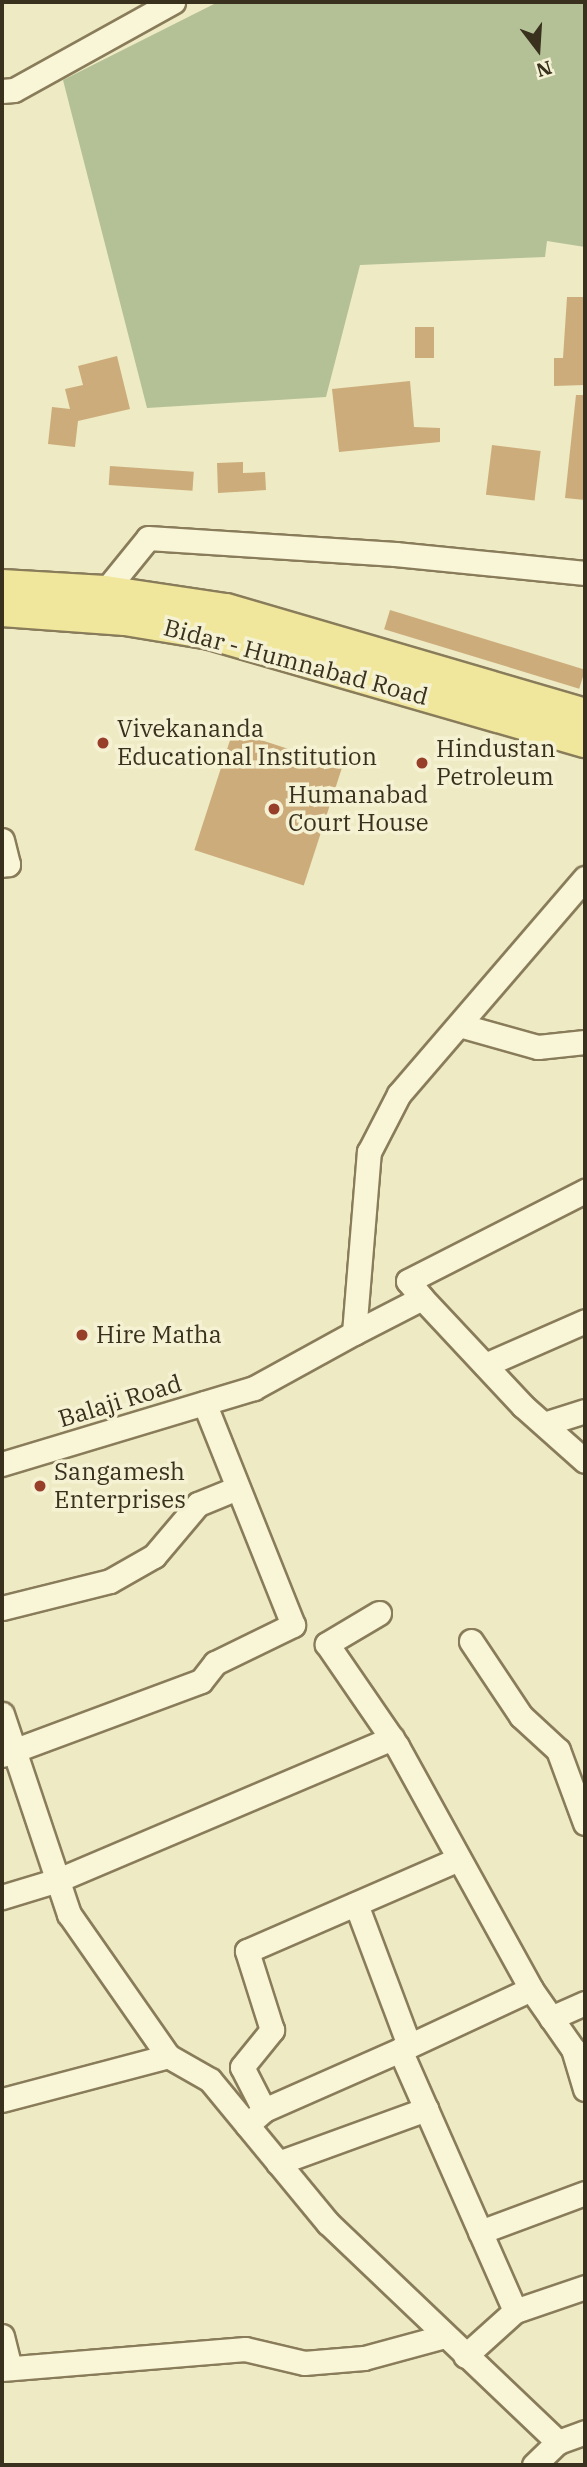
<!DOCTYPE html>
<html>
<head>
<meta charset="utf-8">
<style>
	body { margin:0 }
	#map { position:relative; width:587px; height:2467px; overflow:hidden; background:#eeeac4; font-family:"IBM Plex Serif",serif }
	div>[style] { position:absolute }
	.cemetery>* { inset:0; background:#b4c197 }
	.building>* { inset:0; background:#ccac7a; transform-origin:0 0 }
	.roads { filter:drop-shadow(2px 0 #897c5a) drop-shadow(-2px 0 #897c5a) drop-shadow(0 2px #897c5a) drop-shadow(0 -2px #897c5a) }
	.minor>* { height:23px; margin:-11.5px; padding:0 11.5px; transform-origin:11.5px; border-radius:11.5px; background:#f9f5d7 }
	.major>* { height:30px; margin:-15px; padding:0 15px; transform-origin:15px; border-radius:15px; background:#f1e79c }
	.dots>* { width:19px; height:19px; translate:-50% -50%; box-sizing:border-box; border:4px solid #f5f2d4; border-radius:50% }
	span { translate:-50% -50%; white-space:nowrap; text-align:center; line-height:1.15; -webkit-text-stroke:7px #f5f2d4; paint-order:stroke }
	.street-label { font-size:24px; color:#39301e }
	.poi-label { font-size:24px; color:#39301e }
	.left { translate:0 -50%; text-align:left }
	.frame { position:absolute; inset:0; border:4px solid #39301e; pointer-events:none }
	.north { position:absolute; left:503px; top:14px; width:70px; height:70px; -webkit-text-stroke:5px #f5f2d4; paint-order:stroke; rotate:163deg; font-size:19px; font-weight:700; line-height:28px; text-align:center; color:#39301e }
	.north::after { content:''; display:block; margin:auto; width:24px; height:32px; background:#39301e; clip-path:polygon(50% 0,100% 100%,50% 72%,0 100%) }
</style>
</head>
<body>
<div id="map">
	<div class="cemetery">
		<i style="clip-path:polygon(218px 2px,585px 2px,585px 247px,547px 241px,545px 257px,360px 265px,326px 397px,147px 408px,63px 80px)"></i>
	</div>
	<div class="building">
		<i style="clip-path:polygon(567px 297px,585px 297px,585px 385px,554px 386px,554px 358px,563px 358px)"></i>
		<i style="left:434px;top:327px;width:31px;height:19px;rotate:90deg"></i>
		<i style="clip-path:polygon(117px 356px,130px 409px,78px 421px,75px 447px,48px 444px,52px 407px,70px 409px,65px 389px,83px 385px,78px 366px)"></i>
		<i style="clip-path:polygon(410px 381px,414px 427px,440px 428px,440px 442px,339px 452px,332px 389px)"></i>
		<i style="clip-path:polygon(576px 395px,585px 395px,585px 500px,565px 498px)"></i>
		<i style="left:492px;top:445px;width:49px;height:50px;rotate:7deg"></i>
		<i style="clip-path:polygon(243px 462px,243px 473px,265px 472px,266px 490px,218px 493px,217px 463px)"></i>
		<i style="left:110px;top:466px;width:84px;height:19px;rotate:4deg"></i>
		<i style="left:390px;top:610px;width:204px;height:20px;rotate:17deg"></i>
		<i style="left:233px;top:731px;width:115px;height:125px;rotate:18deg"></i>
	</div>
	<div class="roads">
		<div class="minor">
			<i style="left:2px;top:91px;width:12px;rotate:-5deg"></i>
			<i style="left:14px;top:90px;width:182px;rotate:-29deg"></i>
			<i style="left:105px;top:591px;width:68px;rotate:-50.9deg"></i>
			<i style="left:148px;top:538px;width:248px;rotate:3.7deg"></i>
			<i style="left:395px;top:554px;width:191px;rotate:5.7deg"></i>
			<i style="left:2px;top:840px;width:25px;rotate:76deg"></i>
			<i style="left:8px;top:864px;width:6px;rotate:171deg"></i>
			<i style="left:459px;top:1025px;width:82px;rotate:15.6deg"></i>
			<i style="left:538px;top:1047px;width:47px;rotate:-6.1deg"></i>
			<i style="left:422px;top:1298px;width:22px;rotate:-129deg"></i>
			<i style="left:408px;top:1281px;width:199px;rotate:-27deg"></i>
			<i style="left:354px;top:1333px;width:76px;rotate:-27.2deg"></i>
			<i style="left:422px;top:1298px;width:148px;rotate:46.9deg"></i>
			<i style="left:523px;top:1406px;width:83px;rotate:41.6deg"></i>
			<i style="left:485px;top:1365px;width:109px;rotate:-23.7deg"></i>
			<i style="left:544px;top:1424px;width:43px;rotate:-17.6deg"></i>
			<i style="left:2px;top:1464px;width:263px;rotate:-16.8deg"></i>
			<i style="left:254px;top:1388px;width:114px;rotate:-28.8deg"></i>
			<i style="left:354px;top:1333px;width:182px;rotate:-85.3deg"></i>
			<i style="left:369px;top:1152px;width:65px;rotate:-62.7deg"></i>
			<i style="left:399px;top:1094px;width:285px;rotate:-49.3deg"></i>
			<i style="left:2px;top:1608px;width:111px;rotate:-14deg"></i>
			<i style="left:110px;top:1581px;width:51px;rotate:-29.6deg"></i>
			<i style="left:154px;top:1556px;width:68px;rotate:-49.8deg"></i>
			<i style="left:198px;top:1504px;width:42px;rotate:-22.3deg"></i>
			<i style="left:379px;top:1613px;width:61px;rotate:149.2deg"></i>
			<i style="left:327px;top:1644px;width:124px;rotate:55.5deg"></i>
			<i style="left:397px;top:1746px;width:277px;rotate:61.1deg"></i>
			<i style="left:531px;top:1989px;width:145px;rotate:155deg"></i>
			<i style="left:400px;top:2050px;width:285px;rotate:66.2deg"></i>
			<i style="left:515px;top:2311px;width:67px;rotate:138deg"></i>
			<i style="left:471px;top:1641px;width:90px;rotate:56.3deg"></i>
			<i style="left:521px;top:1716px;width:50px;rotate:42.6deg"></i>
			<i style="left:558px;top:1750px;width:78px;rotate:69.7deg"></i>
			<i style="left:2px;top:1714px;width:211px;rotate:71.5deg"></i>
			<i style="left:69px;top:1914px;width:173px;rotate:55.1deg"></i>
			<i style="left:168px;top:2056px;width:48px;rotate:29.7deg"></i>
			<i style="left:210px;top:2080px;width:185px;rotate:50.5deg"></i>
			<i style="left:328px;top:2223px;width:318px;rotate:43.6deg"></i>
			<i style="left:2px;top:1755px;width:212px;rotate:-20.4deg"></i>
			<i style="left:201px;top:1681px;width:23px;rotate:-52deg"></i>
			<i style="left:215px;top:1663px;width:87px;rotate:-26deg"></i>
			<i style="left:293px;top:1625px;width:239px;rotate:-111.8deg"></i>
			<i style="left:2px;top:1897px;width:59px;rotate:-16.9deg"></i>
			<i style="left:58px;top:1880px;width:363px;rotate:-23deg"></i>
			<i style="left:356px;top:1904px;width:151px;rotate:69.4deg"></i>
			<i style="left:531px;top:1989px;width:73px;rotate:55deg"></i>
			<i style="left:573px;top:2049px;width:42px;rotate:73.3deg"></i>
			<i style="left:551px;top:2018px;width:37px;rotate:-24deg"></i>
			<i style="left:2px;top:2100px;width:172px;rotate:-14.8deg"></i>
			<i style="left:264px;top:2110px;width:149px;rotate:-23.8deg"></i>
			<i style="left:247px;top:2125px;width:23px;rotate:-41deg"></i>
			<i style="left:264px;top:2110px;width:48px;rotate:-117.1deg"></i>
			<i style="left:242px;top:2067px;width:48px;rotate:-51deg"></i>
			<i style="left:272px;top:2030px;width:83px;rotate:-107.6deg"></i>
			<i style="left:247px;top:1951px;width:231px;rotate:-23.5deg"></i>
			<i style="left:278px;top:2163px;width:158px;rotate:-20deg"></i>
			<i style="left:480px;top:2232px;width:112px;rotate:-20.4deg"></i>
			<i style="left:515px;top:2311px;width:74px;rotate:-18.9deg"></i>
			<i style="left:2px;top:2336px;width:33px;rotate:76deg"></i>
			<i style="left:2px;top:2369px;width:244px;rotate:-4.7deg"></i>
			<i style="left:245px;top:2349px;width:61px;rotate:13.3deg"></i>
			<i style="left:304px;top:2363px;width:60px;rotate:-4.8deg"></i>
			<i style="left:364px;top:2358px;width:84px;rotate:-15.2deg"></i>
			<i style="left:534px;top:2465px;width:33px;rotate:-44deg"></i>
			<i style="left:558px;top:2442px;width:29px;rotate:-20deg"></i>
		</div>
		<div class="major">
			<i style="left:2px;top:585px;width:103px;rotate:3.3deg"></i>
			<i style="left:105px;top:591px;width:122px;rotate:8.5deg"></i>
			<i style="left:226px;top:609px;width:374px;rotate:16.3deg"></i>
			<i style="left:2px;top:611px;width:123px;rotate:4.2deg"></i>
			<i style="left:125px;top:620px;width:86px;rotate:9.4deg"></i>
			<i style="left:210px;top:634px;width:390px;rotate:16.1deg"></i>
		</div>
	</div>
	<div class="dots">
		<i style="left:103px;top:743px;background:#983f2a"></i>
		<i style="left:422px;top:763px;background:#983f2a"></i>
		<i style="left:274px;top:809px;background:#983f2a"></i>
		<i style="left:82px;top:1335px;background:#983f2a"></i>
		<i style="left:40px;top:1486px;background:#983f2a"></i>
	</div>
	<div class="street-label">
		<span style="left:296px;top:662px;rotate:15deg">Bidar - Humnabad Road</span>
		<span style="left:120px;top:1401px;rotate:-17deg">Balaji Road</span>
	</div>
	<div class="poi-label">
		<span class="left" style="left:117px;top:743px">Vivekananda<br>Educational Institution</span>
		<span class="left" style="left:436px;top:763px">Hindustan<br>Petroleum</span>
		<span class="left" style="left:288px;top:809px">Humanabad<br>Court House</span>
		<span class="left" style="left:96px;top:1335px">Hire Matha</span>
		<span class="left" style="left:54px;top:1486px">Sangamesh<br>Enterprises</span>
	</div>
	<div class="frame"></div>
	<div class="north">N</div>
</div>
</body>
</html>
